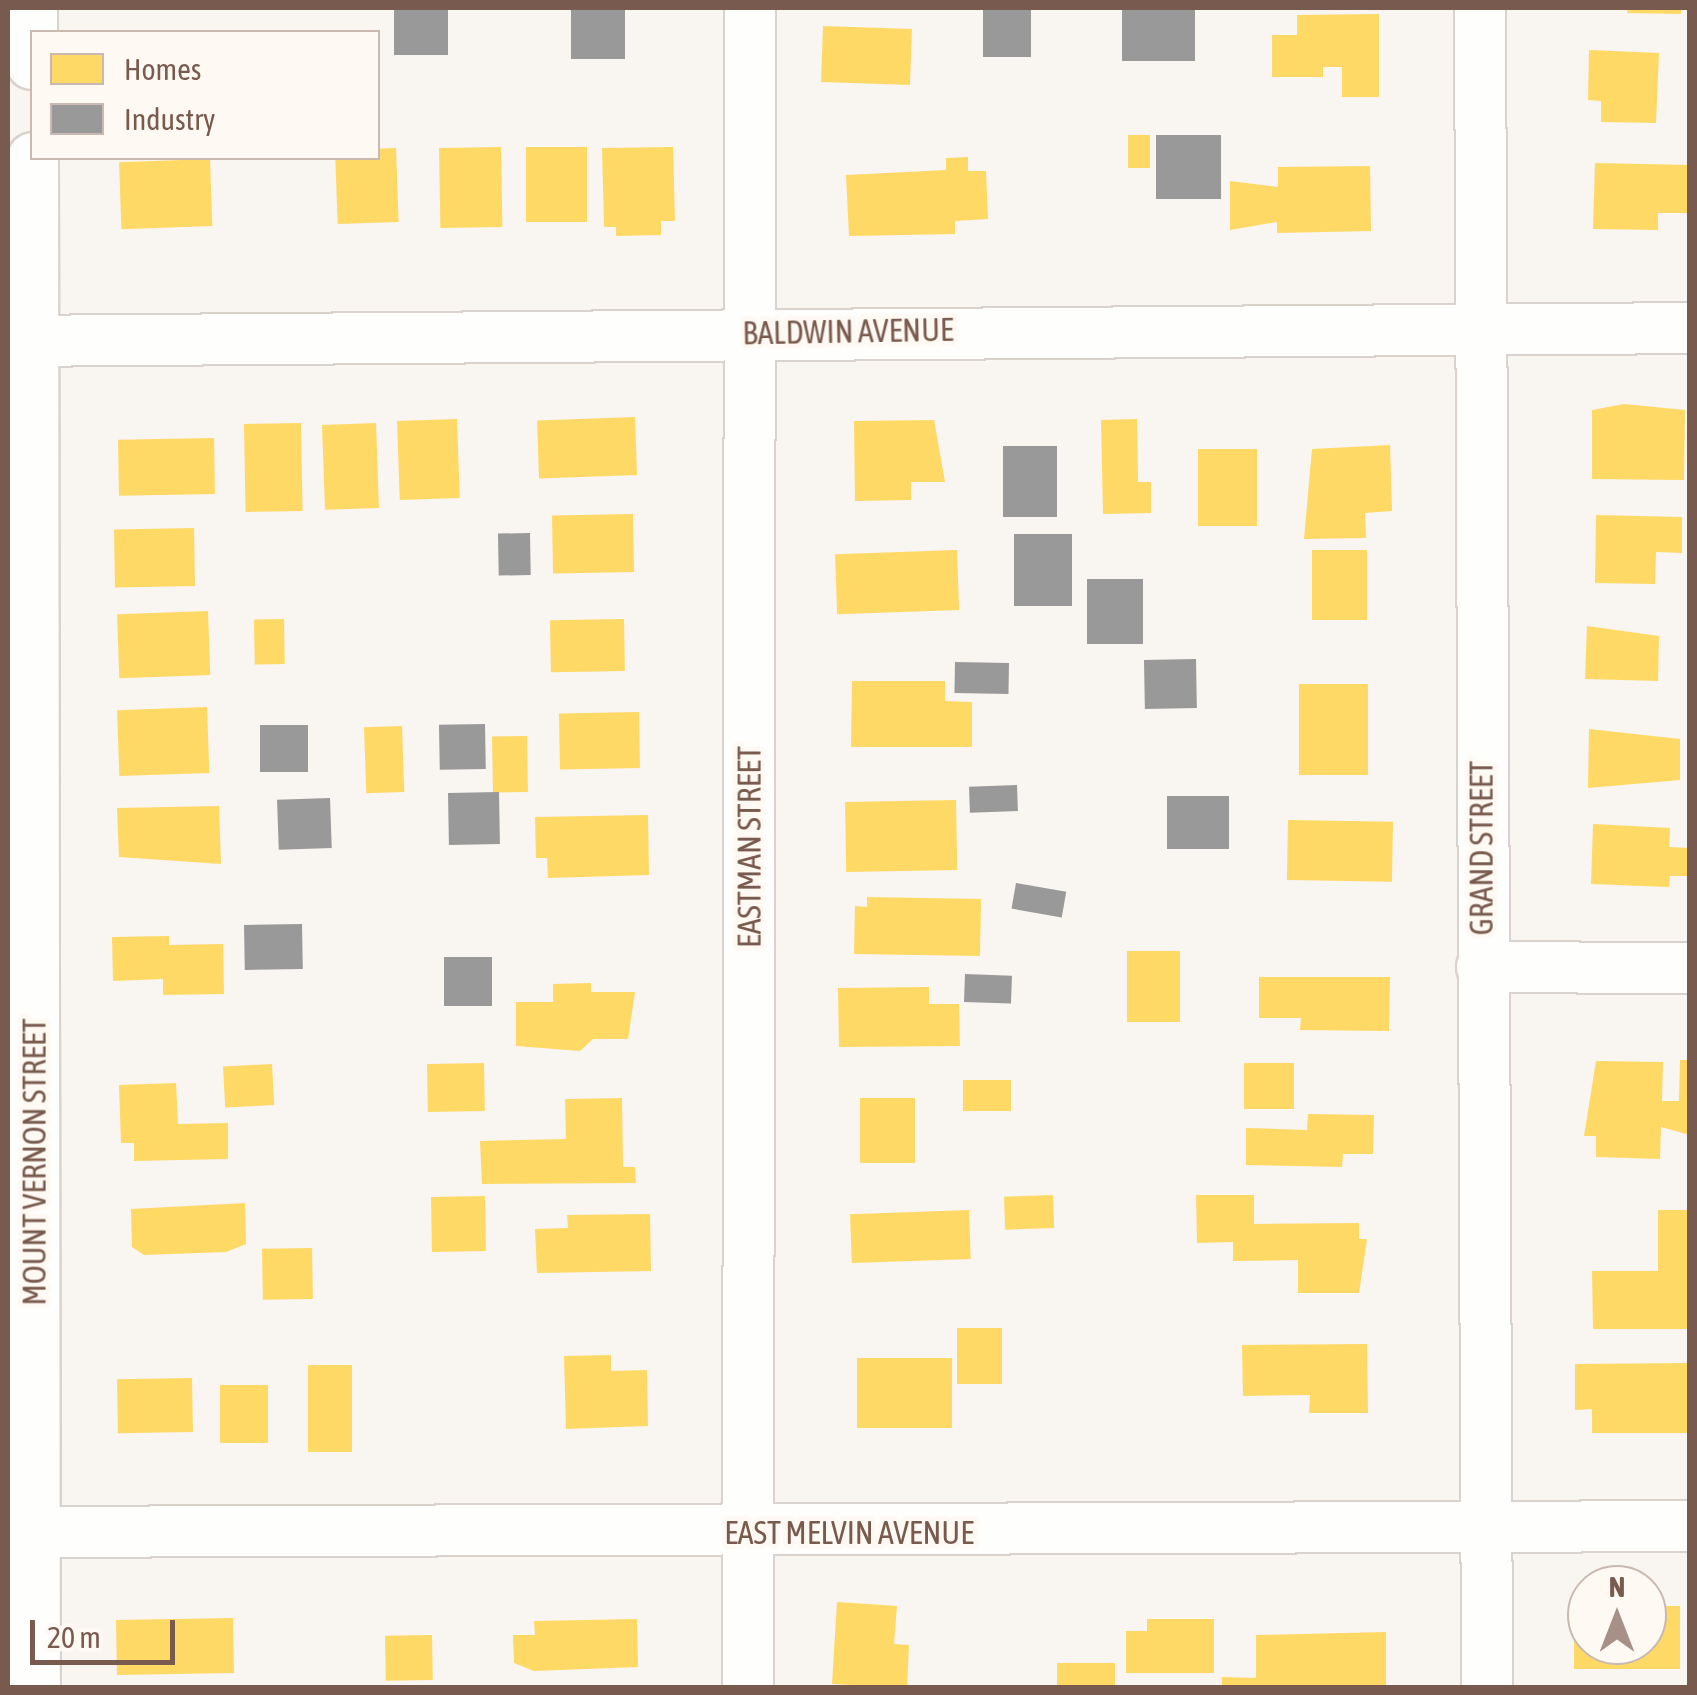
<!DOCTYPE html>
<html>
<head>
<meta charset="utf-8">
<style>
	body { margin:0 }
	#map { position:relative; width:1697px; height:1695px; overflow:hidden; background:#f9f5f0; font-family:"Asap Condensed",sans-serif }
	div>[style] { position:absolute }
	.homes>* { inset:0; background:#ffd966; transform-origin:0 0 }
	.industry>* { inset:0; background:#999; transform-origin:0 0 }
	.roads { filter:drop-shadow(2px 0 #d9d2cd) drop-shadow(-2px 0 #d9d2cd) drop-shadow(0 2px #d9d2cd) drop-shadow(0 -2px #d9d2cd) }
	.minor>* { height:50px; margin:-25px; padding:0 25px; transform-origin:25px; border-radius:25px; background:#fefefd }
	span { translate:-50% -50%; white-space:nowrap; text-align:center; line-height:1.15; -webkit-text-stroke:10px #fff9f3; paint-order:stroke }
	.street-label { font-size:32px; color:#795a4e }
	.frame { position:absolute; inset:0; border:10px solid #795a4e; pointer-events:none }
	.legend { position:absolute; left:30px; top:30px; width:350px; height:130px; box-sizing:border-box; background:#fff9f3; border:2px solid #c9b9b1; margin:0; padding:12px 18px; list-style:none; font-size:30px; color:#795a4e }
	.legend li { display:flex; align-items:center; gap:20px; height:50px }
	.legend b { width:50px; border:2px solid #c9b9b1 }
	.north { position:absolute; left:1567px; top:1565px; width:100px; height:100px; box-sizing:border-box; background:#fff9f3; border:2px solid #c9b9b1; border-radius:50%; rotate:0deg; font-size:28px; font-weight:700; line-height:40px; text-align:center; color:#795a4e }
	.north::after { content:''; display:block; margin:auto; width:35px; height:45px; background:#a69087; clip-path:polygon(50% 0,100% 100%,50% 72%,0 100%) }
	.scale { position:absolute; left:30px; top:1620px; width:145px; height:45px; box-sizing:border-box; border:5px solid #795a4e; border-top:0; padding-left:12px; font-size:30px; line-height:35px; white-space:nowrap; color:#795a4e; -webkit-text-stroke:8px #fff9f3; paint-order:stroke }
</style>
</head>
<body>
<div id="map">
	<div class="homes">
		<i style="clip-path:polygon(1628px 8px,1681px 8px,1681px 14px,1627px 13px)"></i>
		<i style="clip-path:polygon(1379px 14px,1379px 97px,1342px 97px,1342px 67px,1323px 67px,1323px 77px,1272px 77px,1272px 35px,1297px 35px,1297px 15px)"></i>
		<i style="left:823px;top:26px;width:89px;height:56px;rotate:2deg"></i>
		<i style="clip-path:polygon(1589px 50px,1659px 53px,1656px 123px,1601px 122px,1601px 101px,1588px 100px)"></i>
		<i style="left:1128px;top:135px;width:22px;height:33px"></i>
		<i style="left:501px;top:147px;width:80px;height:62px;rotate:89deg"></i>
		<i style="left:526px;top:147px;width:61px;height:75px"></i>
		<i style="clip-path:polygon(673px 147px,675px 221px,661px 221px,661px 235px,616px 236px,616px 227px,604px 227px,602px 148px)"></i>
		<i style="left:396px;top:148px;width:74px;height:61px;rotate:88deg"></i>
		<i style="clip-path:polygon(968px 157px,968px 171px,986px 171px,988px 219px,955px 221px,955px 234px,849px 236px,846px 175px,946px 170px,946px 158px)"></i>
		<i style="left:210px;top:159px;width:67px;height:91px;rotate:88deg"></i>
		<i style="clip-path:polygon(1595px 163px,1690px 165px,1688px 213px,1658px 213px,1658px 230px,1593px 229px)"></i>
		<i style="clip-path:polygon(1370px 166px,1371px 231px,1277px 233px,1277px 222px,1230px 230px,1230px 181px,1278px 187px,1278px 167px)"></i>
		<i style="clip-path:polygon(1624px 404px,1685px 410px,1684px 480px,1592px 479px,1592px 410px)"></i>
		<i style="left:635px;top:417px;width:58px;height:98px;rotate:88deg"></i>
		<i style="left:457px;top:419px;width:79px;height:60px;rotate:88deg"></i>
		<i style="clip-path:polygon(1137px 419px,1138px 482px,1151px 482px,1151px 513px,1103px 514px,1101px 420px)"></i>
		<i style="clip-path:polygon(934px 420px,945px 482px,911px 482px,911px 500px,855px 501px,854px 421px)"></i>
		<i style="left:301px;top:423px;width:88px;height:57px;rotate:89deg"></i>
		<i style="left:376px;top:423px;width:85px;height:54px;rotate:88deg"></i>
		<i style="left:214px;top:438px;width:56px;height:96px;rotate:89deg"></i>
		<i style="clip-path:polygon(1390px 445px,1392px 511px,1365px 513px,1366px 538px,1304px 539px,1312px 449px)"></i>
		<i style="left:1198px;top:449px;width:59px;height:77px"></i>
		<i style="left:633px;top:514px;width:58px;height:81px;rotate:89deg"></i>
		<i style="clip-path:polygon(1596px 515px,1682px 517px,1682px 553px,1656px 552px,1655px 584px,1595px 583px)"></i>
		<i style="left:194px;top:528px;width:58px;height:80px;rotate:89deg"></i>
		<i style="left:957px;top:550px;width:60px;height:122px;rotate:88deg"></i>
		<i style="left:1312px;top:550px;width:55px;height:70px"></i>
		<i style="left:208px;top:611px;width:64px;height:91px;rotate:88deg"></i>
		<i style="left:284px;top:619px;width:45px;height:30px;rotate:89deg"></i>
		<i style="left:624px;top:619px;width:52px;height:74px;rotate:89deg"></i>
		<i style="clip-path:polygon(1587px 626px,1659px 636px,1658px 681px,1585px 679px)"></i>
		<i style="clip-path:polygon(852px 681px,945px 681px,945px 701px,972px 702px,972px 747px,851px 747px)"></i>
		<i style="left:1299px;top:684px;width:69px;height:91px"></i>
		<i style="left:207px;top:707px;width:66px;height:90px;rotate:88deg"></i>
		<i style="left:639px;top:712px;width:56px;height:80px;rotate:89deg"></i>
		<i style="left:402px;top:726px;width:66px;height:38px;rotate:88deg"></i>
		<i style="clip-path:polygon(1589px 729px,1680px 739px,1680px 780px,1588px 788px)"></i>
		<i style="left:527px;top:736px;width:56px;height:35px;rotate:89deg"></i>
		<i style="left:956px;top:800px;width:70px;height:111px;rotate:89deg"></i>
		<i style="clip-path:polygon(219px 806px,221px 864px,119px 857px,117px 808px)"></i>
		<i style="clip-path:polygon(648px 815px,649px 875px,548px 878px,547px 858px,536px 858px,535px 817px)"></i>
		<i style="left:1288px;top:820px;width:105px;height:60px;rotate:1deg"></i>
		<i style="clip-path:polygon(1593px 824px,1670px 828px,1669px 847px,1690px 848px,1690px 876px,1670px 876px,1669px 887px,1591px 884px)"></i>
		<i style="clip-path:polygon(867px 897px,981px 899px,980px 956px,854px 954px,855px 906px,867px 907px)"></i>
		<i style="clip-path:polygon(169px 936px,169px 945px,223px 944px,224px 994px,163px 995px,163px 979px,113px 981px,112px 937px)"></i>
		<i style="left:1127px;top:951px;width:53px;height:71px"></i>
		<i style="clip-path:polygon(1259px 977px,1390px 977px,1389px 1031px,1300px 1030px,1301px 1018px,1259px 1018px)"></i>
		<i style="clip-path:polygon(591px 983px,591px 992px,635px 992px,628px 1039px,593px 1039px,580px 1051px,516px 1046px,516px 1002px,553px 1002px,553px 984px)"></i>
		<i style="clip-path:polygon(929px 987px,929px 1004px,959px 1004px,960px 1046px,839px 1047px,838px 988px)"></i>
		<i style="clip-path:polygon(1680px 1060px,1690px 1060px,1690px 1135px,1661px 1127px,1660px 1159px,1596px 1157px,1596px 1136px,1584px 1136px,1596px 1061px,1663px 1062px,1662px 1101px,1679px 1101px)"></i>
		<i style="left:484px;top:1063px;width:48px;height:57px;rotate:89deg"></i>
		<i style="left:1294px;top:1063px;width:46px;height:50px;rotate:90deg"></i>
		<i style="left:272px;top:1064px;width:41px;height:49px;rotate:87deg"></i>
		<i style="left:963px;top:1080px;width:48px;height:31px"></i>
		<i style="clip-path:polygon(176px 1083px,178px 1124px,228px 1123px,228px 1159px,134px 1161px,134px 1143px,121px 1143px,119px 1085px)"></i>
		<i style="clip-path:polygon(622px 1098px,623px 1167px,635px 1167px,636px 1183px,482px 1184px,480px 1141px,566px 1139px,565px 1099px)"></i>
		<i style="left:860px;top:1098px;width:55px;height:65px"></i>
		<i style="clip-path:polygon(1308px 1114px,1374px 1115px,1373px 1154px,1343px 1154px,1342px 1167px,1246px 1165px,1246px 1128px,1307px 1130px)"></i>
		<i style="left:1053px;top:1195px;width:33px;height:49px;rotate:88deg"></i>
		<i style="clip-path:polygon(1196px 1195px,1254px 1195px,1254px 1224px,1359px 1223px,1359px 1239px,1367px 1239px,1359px 1293px,1298px 1293px,1298px 1260px,1233px 1261px,1233px 1242px,1197px 1243px)"></i>
		<i style="left:485px;top:1196px;width:55px;height:54px;rotate:89deg"></i>
		<i style="clip-path:polygon(245px 1203px,246px 1244px,226px 1252px,144px 1255px,132px 1247px,131px 1209px)"></i>
		<i style="left:969px;top:1210px;width:49px;height:119px;rotate:88deg"></i>
		<i style="clip-path:polygon(1658px 1210px,1690px 1210px,1690px 1329px,1593px 1329px,1592px 1271px,1658px 1271px)"></i>
		<i style="clip-path:polygon(650px 1214px,651px 1271px,537px 1273px,535px 1229px,568px 1228px,567px 1215px)"></i>
		<i style="left:312px;top:1248px;width:51px;height:50px;rotate:89deg"></i>
		<i style="left:957px;top:1328px;width:45px;height:56px"></i>
		<i style="clip-path:polygon(1367px 1344px,1368px 1413px,1309px 1413px,1310px 1395px,1243px 1396px,1242px 1345px)"></i>
		<i style="clip-path:polygon(611px 1355px,611px 1371px,647px 1370px,648px 1426px,566px 1429px,564px 1356px)"></i>
		<i style="left:952px;top:1358px;width:70px;height:95px;rotate:90deg"></i>
		<i style="clip-path:polygon(1690px 1363px,1690px 1433px,1592px 1433px,1592px 1409px,1575px 1410px,1575px 1364px)"></i>
		<i style="left:308px;top:1365px;width:44px;height:87px"></i>
		<i style="left:192px;top:1378px;width:54px;height:75px;rotate:89deg"></i>
		<i style="left:220px;top:1385px;width:48px;height:58px"></i>
		<i style="clip-path:polygon(837px 1602px,897px 1606px,894px 1644px,909px 1645px,907px 1688px,832px 1684px)"></i>
		<i style="clip-path:polygon(1647px 1606px,1680px 1606px,1680px 1669px,1574px 1669px,1574px 1628px,1587px 1628px,1587px 1645px,1647px 1645px)"></i>
		<i style="left:233px;top:1618px;width:55px;height:117px;rotate:89deg"></i>
		<i style="clip-path:polygon(637px 1619px,638px 1667px,534px 1671px,514px 1663px,513px 1635px,535px 1635px,534px 1621px)"></i>
		<i style="clip-path:polygon(1147px 1619px,1214px 1619px,1214px 1673px,1126px 1673px,1126px 1631px,1147px 1631px)"></i>
		<i style="clip-path:polygon(1386px 1632px,1386px 1688px,1222px 1688px,1222px 1677px,1256px 1678px,1256px 1635px)"></i>
		<i style="left:432px;top:1635px;width:45px;height:47px;rotate:89deg"></i>
		<i style="left:1115px;top:1663px;width:25px;height:58px;rotate:90deg"></i>
	</div>
	<div class="industry">
		<i style="left:394px;top:8px;width:54px;height:47px"></i>
		<i style="left:571px;top:8px;width:54px;height:51px"></i>
		<i style="left:983px;top:8px;width:48px;height:49px"></i>
		<i style="left:1122px;top:8px;width:73px;height:53px"></i>
		<i style="left:1156px;top:135px;width:65px;height:64px"></i>
		<i style="left:1003px;top:446px;width:54px;height:71px"></i>
		<i style="left:530px;top:533px;width:42px;height:32px;rotate:89deg"></i>
		<i style="left:1014px;top:534px;width:58px;height:72px"></i>
		<i style="left:1087px;top:579px;width:56px;height:65px"></i>
		<i style="left:1196px;top:659px;width:49px;height:52px;rotate:89deg"></i>
		<i style="left:955px;top:662px;width:54px;height:31px;rotate:1deg"></i>
		<i style="left:485px;top:724px;width:45px;height:46px;rotate:89deg"></i>
		<i style="left:308px;top:725px;width:47px;height:48px;rotate:90deg"></i>
		<i style="left:1017px;top:785px;width:26px;height:48px;rotate:88deg"></i>
		<i style="left:499px;top:792px;width:52px;height:51px;rotate:89deg"></i>
		<i style="left:1229px;top:796px;width:53px;height:62px;rotate:90deg"></i>
		<i style="left:330px;top:798px;width:50px;height:53px;rotate:88deg"></i>
		<i style="left:1016px;top:883px;width:51px;height:26px;rotate:10deg"></i>
		<i style="left:302px;top:924px;width:45px;height:58px;rotate:89deg"></i>
		<i style="left:444px;top:957px;width:48px;height:49px"></i>
		<i style="left:965px;top:974px;width:47px;height:28px;rotate:2deg"></i>
	</div>
	<div class="roads">
		<div class="minor">
			<i style="left:32px;top:8px;width:56px;rotate:90deg"></i>
			<i style="left:1480px;top:8px;width:1680px;rotate:89.76deg"></i>
			<i style="left:33px;top:158px;width:1530px;rotate:89.93deg"></i>
			<i style="left:8px;top:341px;width:1682px;rotate:-0.44deg"></i>
			<i style="left:1482px;top:967px;width:208px;rotate:0.3deg"></i>
			<i style="left:8px;top:1532px;width:1682px;rotate:-0.2deg"></i>
			<i style="left:748px;top:1688px;width:1680px;rotate:-89.93deg"></i>
		</div>
	</div>
	<div class="street-label">
		<span style="left:848px;top:332px;rotate:-1deg">BALDWIN AVENUE</span>
		<span style="left:750px;top:847px;rotate:-90deg">EASTMAN STREET</span>
		<span style="left:1482px;top:848px;rotate:-90deg">GRAND STREET</span>
		<span style="left:35px;top:1162px;rotate:-90deg">MOUNT VERNON STREET</span>
		<span style="left:849px;top:1533px">EAST MELVIN AVENUE</span>
	</div>
	<div class="frame"></div>
	<ul class="legend">
	<li><b style="height:28px;background:#ffd966"></b>Homes</li>
	<li><b style="height:28px;background:#999"></b>Industry</li>
	</ul>
	<div class="north">N</div>
	<div class="scale">20 m</div>
</div>
</body>
</html>
